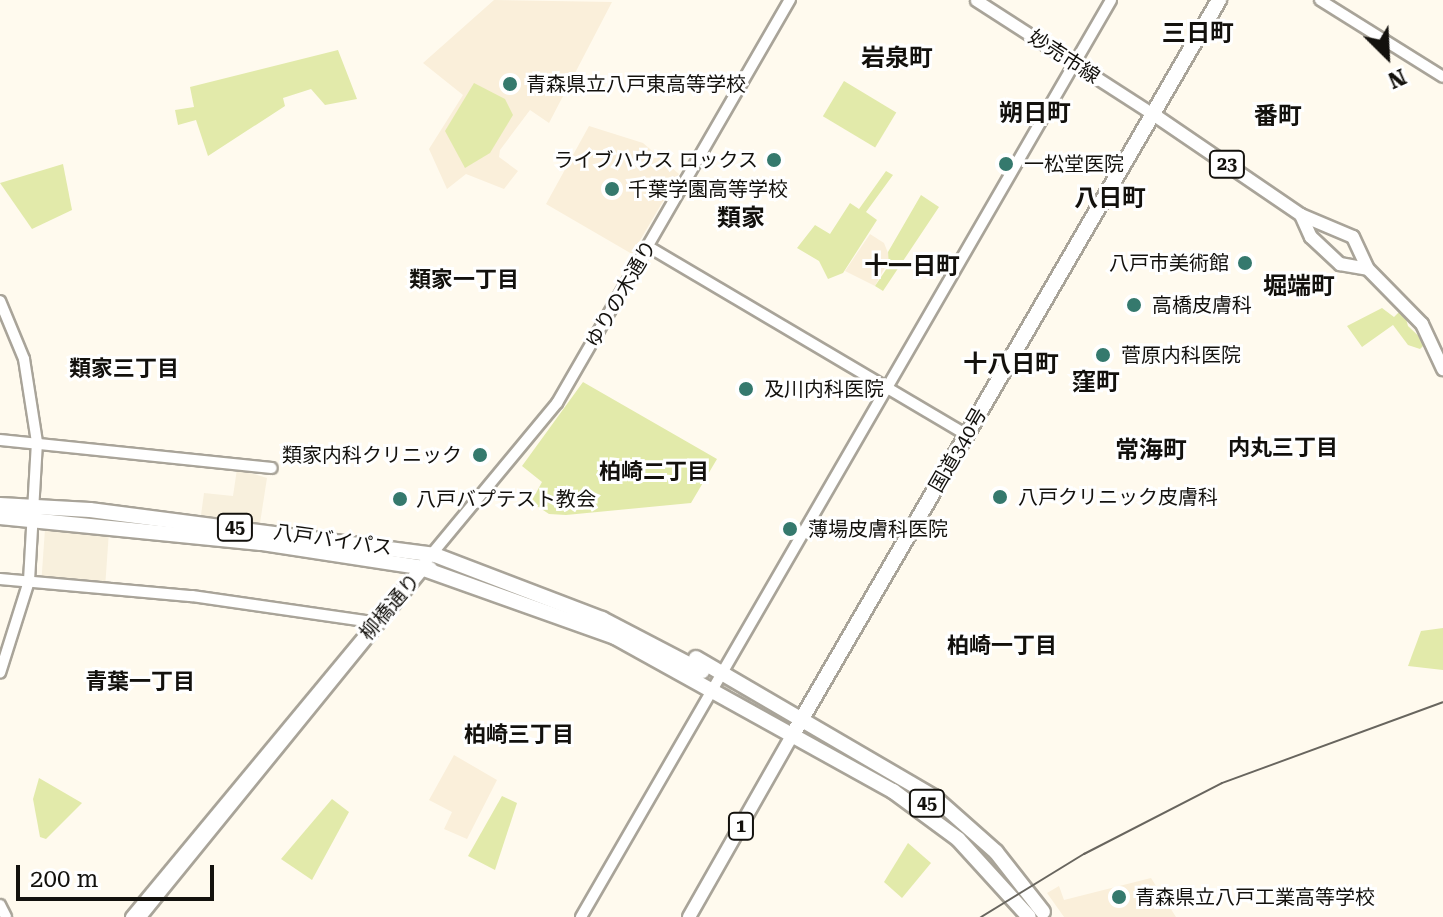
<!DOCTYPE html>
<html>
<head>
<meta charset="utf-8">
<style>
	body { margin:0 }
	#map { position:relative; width:1443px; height:917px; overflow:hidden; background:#fffaee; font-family:"Roboto Serif","Noto Sans JP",serif }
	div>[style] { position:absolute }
	.built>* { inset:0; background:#f8f0dd; transform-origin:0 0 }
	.education>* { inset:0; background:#faefda }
	.green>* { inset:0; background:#e2eaaa; transform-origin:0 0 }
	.trunk-tunnel>* { height:14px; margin-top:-7px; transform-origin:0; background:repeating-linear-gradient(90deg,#dcd7cc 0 14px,transparent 0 21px) }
	.roads { filter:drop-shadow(2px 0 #a9a499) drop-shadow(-2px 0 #a9a499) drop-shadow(0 2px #a9a499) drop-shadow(0 -2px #a9a499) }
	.tertiary>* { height:10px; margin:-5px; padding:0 5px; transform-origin:5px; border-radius:5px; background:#fff }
	.secondary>* { height:11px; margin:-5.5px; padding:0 5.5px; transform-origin:5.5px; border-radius:5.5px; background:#fff }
	.primary>* { height:12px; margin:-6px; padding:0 6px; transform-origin:6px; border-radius:6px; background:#fff }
	.trunk>* { height:14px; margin:-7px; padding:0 7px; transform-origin:7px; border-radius:7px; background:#fff }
	.rail>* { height:2px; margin:-1px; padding:0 1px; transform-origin:1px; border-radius:1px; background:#68655e }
	.dots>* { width:22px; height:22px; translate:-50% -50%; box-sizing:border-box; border:4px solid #fff; border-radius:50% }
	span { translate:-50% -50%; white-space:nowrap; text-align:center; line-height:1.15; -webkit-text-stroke:6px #fff; paint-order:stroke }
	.shield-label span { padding:2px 6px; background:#fff; border:2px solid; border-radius:6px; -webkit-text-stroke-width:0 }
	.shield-label { font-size:18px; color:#13110d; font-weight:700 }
	.street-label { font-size:20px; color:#13110d }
	.poi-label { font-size:20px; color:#13110d }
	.left { translate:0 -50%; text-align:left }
	.right { translate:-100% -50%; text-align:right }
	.neighbourhood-label { font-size:22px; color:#13110d; font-weight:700 }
	.quarter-label { font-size:24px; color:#13110d; font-weight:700 }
	.north { position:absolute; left:1347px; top:16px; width:80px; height:80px; -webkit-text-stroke:6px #fff; paint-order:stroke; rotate:156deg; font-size:22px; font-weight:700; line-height:32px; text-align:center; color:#13110d }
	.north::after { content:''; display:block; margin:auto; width:28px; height:36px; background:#13110d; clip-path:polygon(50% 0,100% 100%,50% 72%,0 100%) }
	.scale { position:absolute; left:16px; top:865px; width:198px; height:36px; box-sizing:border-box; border:4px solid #13110d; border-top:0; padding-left:10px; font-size:24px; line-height:28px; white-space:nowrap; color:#13110d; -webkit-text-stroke:6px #fff; paint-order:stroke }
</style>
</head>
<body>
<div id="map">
	<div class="built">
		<i style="clip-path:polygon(237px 469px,267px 478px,260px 523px,201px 515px,204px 493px,233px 496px)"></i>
		<i style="left:45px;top:529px;width:64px;height:50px;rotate:4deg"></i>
	</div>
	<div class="education">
		<i style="clip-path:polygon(494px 0,612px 2px,549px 123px,530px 110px,500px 150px,499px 157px,518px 171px,504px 189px,466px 174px,447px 189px,429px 149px,463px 95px,423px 63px)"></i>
		<i style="clip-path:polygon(589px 126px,643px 143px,679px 174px,632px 254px,546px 204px)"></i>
		<i style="clip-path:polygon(870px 234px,884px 243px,890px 258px,875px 286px,845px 271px)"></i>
		<i style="clip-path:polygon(454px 755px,497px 780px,467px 839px,444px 829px,452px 812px,429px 800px)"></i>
		<i style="clip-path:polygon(1151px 878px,1176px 917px,1064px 917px,1047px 893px,1059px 886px,1064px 900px)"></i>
	</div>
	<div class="green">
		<i style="clip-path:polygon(338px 50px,357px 99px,325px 105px,311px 89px,283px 98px,285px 106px,208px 156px,196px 120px,178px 125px,175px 110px,194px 107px,190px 87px)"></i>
		<i style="left:844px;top:81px;width:61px;height:41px;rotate:31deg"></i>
		<i style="clip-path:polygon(474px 83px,505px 99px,513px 115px,490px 153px,465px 168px,445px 131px)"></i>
		<i style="clip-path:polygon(63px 164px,72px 210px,32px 229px,0 183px)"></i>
		<i style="clip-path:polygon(886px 171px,893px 175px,866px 212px,877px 220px,843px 273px,828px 279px,819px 261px,797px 248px,815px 225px,830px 234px,850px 203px,859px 209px)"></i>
		<i style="clip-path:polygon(921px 195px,939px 207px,883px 291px,875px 286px,889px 265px,888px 252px)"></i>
		<i style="clip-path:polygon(1382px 308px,1394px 317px,1403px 308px,1408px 326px,1426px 343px,1420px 349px,1408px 345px,1393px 325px,1362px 347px,1347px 326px)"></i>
		<i style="clip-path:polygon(583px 382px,717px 459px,691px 503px,566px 515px,549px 514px,531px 502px,542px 482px,522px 466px)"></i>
		<i style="clip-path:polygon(1443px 628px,1443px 670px,1408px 666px,1421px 631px)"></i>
		<i style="clip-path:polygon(39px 778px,82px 803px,46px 839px,40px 837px,33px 799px)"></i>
		<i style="clip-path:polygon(502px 796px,517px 803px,495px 870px,468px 856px)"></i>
		<i style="clip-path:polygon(332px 799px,349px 812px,312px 880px,281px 859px)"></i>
		<i style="clip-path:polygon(908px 843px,931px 863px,902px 898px,884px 882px)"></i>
	</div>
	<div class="trunk-tunnel">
		<i style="left:702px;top:671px;width:77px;rotate:28.9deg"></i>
	</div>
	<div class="roads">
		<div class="tertiary">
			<i style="left:1320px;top:0;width:145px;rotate:32deg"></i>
			<i style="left:649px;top:247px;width:369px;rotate:30.6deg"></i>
			<i style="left:0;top:301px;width:63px;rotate:67.5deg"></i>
			<i style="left:24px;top:359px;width:84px;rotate:81.1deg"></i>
			<i style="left:37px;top:442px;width:139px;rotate:93.3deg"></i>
			<i style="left:29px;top:581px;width:96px;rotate:107.5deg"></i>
			<i style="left:0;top:440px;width:273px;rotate:5.9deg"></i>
			<i style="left:0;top:579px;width:193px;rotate:5.1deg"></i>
			<i style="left:192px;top:596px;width:189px;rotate:8.2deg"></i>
			<i style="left:0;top:905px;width:13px;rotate:63deg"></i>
			<i style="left:131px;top:917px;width:668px;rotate:-50.35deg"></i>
			<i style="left:557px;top:403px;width:466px;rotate:-60deg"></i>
			<i style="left:141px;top:917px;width:447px;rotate:-50.9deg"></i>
			<i style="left:581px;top:917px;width:1059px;rotate:-59.97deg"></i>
		</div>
		<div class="secondary">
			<i style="left:976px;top:0;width:211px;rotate:32.8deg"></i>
		</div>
		<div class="primary">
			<i style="left:1153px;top:114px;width:179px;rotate:34.3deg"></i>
			<i style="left:1301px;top:215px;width:56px;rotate:22.9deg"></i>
			<i style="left:1353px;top:237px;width:35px;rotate:65deg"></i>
			<i style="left:1368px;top:269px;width:77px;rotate:45.5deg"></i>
			<i style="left:1422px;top:324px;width:50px;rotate:65deg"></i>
			<i style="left:1301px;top:215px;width:24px;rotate:66deg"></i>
			<i style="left:1311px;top:237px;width:40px;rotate:43deg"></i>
			<i style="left:1340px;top:264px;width:28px;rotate:10deg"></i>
			<i style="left:689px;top:917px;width:210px;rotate:-60.4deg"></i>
		</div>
		<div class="trunk">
			<i style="left:0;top:505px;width:90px;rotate:3.2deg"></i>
			<i style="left:90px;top:510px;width:348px;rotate:7.4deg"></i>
			<i style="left:435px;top:555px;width:179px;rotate:21deg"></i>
			<i style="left:602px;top:619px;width:113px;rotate:27.5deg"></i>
			<i style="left:0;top:517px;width:262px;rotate:5.7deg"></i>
			<i style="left:261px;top:543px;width:171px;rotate:8.7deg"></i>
			<i style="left:424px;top:569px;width:203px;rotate:19.6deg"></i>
			<i style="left:615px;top:637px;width:318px;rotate:29deg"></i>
			<i style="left:893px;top:791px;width:81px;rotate:36.4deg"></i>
			<i style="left:958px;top:839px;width:105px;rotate:47.7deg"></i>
			<i style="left:696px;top:658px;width:276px;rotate:30.3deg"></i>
			<i style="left:934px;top:797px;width:83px;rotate:41.6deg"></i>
			<i style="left:996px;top:852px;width:76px;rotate:51.9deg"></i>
			<i style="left:793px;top:734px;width:849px;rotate:-59.87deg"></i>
		</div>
	</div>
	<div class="rail">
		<i style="left:981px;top:917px;width:121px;rotate:-31.5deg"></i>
		<i style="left:1084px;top:854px;width:155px;rotate:-27.2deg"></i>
		<i style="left:1222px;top:783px;width:235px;rotate:-20.1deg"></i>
	</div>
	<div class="dots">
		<i style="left:510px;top:84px;background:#35796d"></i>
		<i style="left:774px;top:160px;background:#35796d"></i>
		<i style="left:1006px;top:164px;background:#35796d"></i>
		<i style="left:612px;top:189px;background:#35796d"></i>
		<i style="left:1245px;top:263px;background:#35796d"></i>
		<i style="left:1134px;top:305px;background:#35796d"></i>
		<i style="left:1103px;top:355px;background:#35796d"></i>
		<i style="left:746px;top:389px;background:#35796d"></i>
		<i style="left:480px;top:455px;background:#35796d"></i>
		<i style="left:1000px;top:497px;background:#35796d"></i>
		<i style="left:400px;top:499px;background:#35796d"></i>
		<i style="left:790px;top:529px;background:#35796d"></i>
		<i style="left:1119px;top:897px;background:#35796d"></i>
	</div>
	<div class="shield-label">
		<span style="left:1227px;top:164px">23</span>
		<span style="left:235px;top:527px">45</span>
		<span style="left:927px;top:803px">45</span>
		<span style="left:741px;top:826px">1</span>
	</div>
	<div class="street-label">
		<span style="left:1064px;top:57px;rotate:33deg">妙売市線</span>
		<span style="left:621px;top:294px;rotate:-60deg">ゆりの木通り</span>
		<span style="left:958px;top:450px;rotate:-60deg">国道340号</span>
		<span style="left:333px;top:540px;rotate:8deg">八戸バイパス</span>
		<span style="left:390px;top:607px;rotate:-49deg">柳橋通り</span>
	</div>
	<div class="poi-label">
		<span class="left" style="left:526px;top:84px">青森県立八戸東高等学校</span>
		<span class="right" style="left:758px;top:160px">ライブハウス ロックス</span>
		<span class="left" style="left:1024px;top:164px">一松堂医院</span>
		<span class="left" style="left:628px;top:189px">千葉学園高等学校</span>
		<span class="right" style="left:1229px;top:263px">八戸市美術館</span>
		<span class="left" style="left:1152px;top:305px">高橋皮膚科</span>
		<span class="left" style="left:1121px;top:355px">菅原内科医院</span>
		<span class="left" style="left:764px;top:389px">及川内科医院</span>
		<span class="right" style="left:462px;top:455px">類家内科クリニック</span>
		<span class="left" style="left:1018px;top:497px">八戸クリニック皮膚科</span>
		<span class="left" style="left:416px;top:499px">八戸バプテスト教会</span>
		<span class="left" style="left:808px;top:529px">薄場皮膚科医院</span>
		<span class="left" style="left:1135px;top:897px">青森県立八戸工業高等学校</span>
	</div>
	<div class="neighbourhood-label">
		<span style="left:464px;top:280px">類家一丁目</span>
		<span style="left:124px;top:369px">類家三丁目</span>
		<span style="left:1283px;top:448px">内丸三丁目</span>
		<span style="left:654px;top:472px">柏崎二丁目</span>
		<span style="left:1002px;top:646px">柏崎一丁目</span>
		<span style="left:140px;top:682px">青葉一丁目</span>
		<span style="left:519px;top:735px">柏崎三丁目</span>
	</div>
	<div class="quarter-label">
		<span style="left:1198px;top:34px">三日町</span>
		<span style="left:897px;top:59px">岩泉町</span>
		<span style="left:1035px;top:114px">朔日町</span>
		<span style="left:1278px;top:117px">番町</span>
		<span style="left:1110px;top:199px">八日町</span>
		<span style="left:741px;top:219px">類家</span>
		<span style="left:912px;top:267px">十一日町</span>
		<span style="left:1299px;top:287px">堀端町</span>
		<span style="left:1011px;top:365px">十八日町</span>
		<span style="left:1096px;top:383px">窪町</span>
		<span style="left:1151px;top:451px">常海町</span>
	</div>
	<div class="north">N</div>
	<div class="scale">200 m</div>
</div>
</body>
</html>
